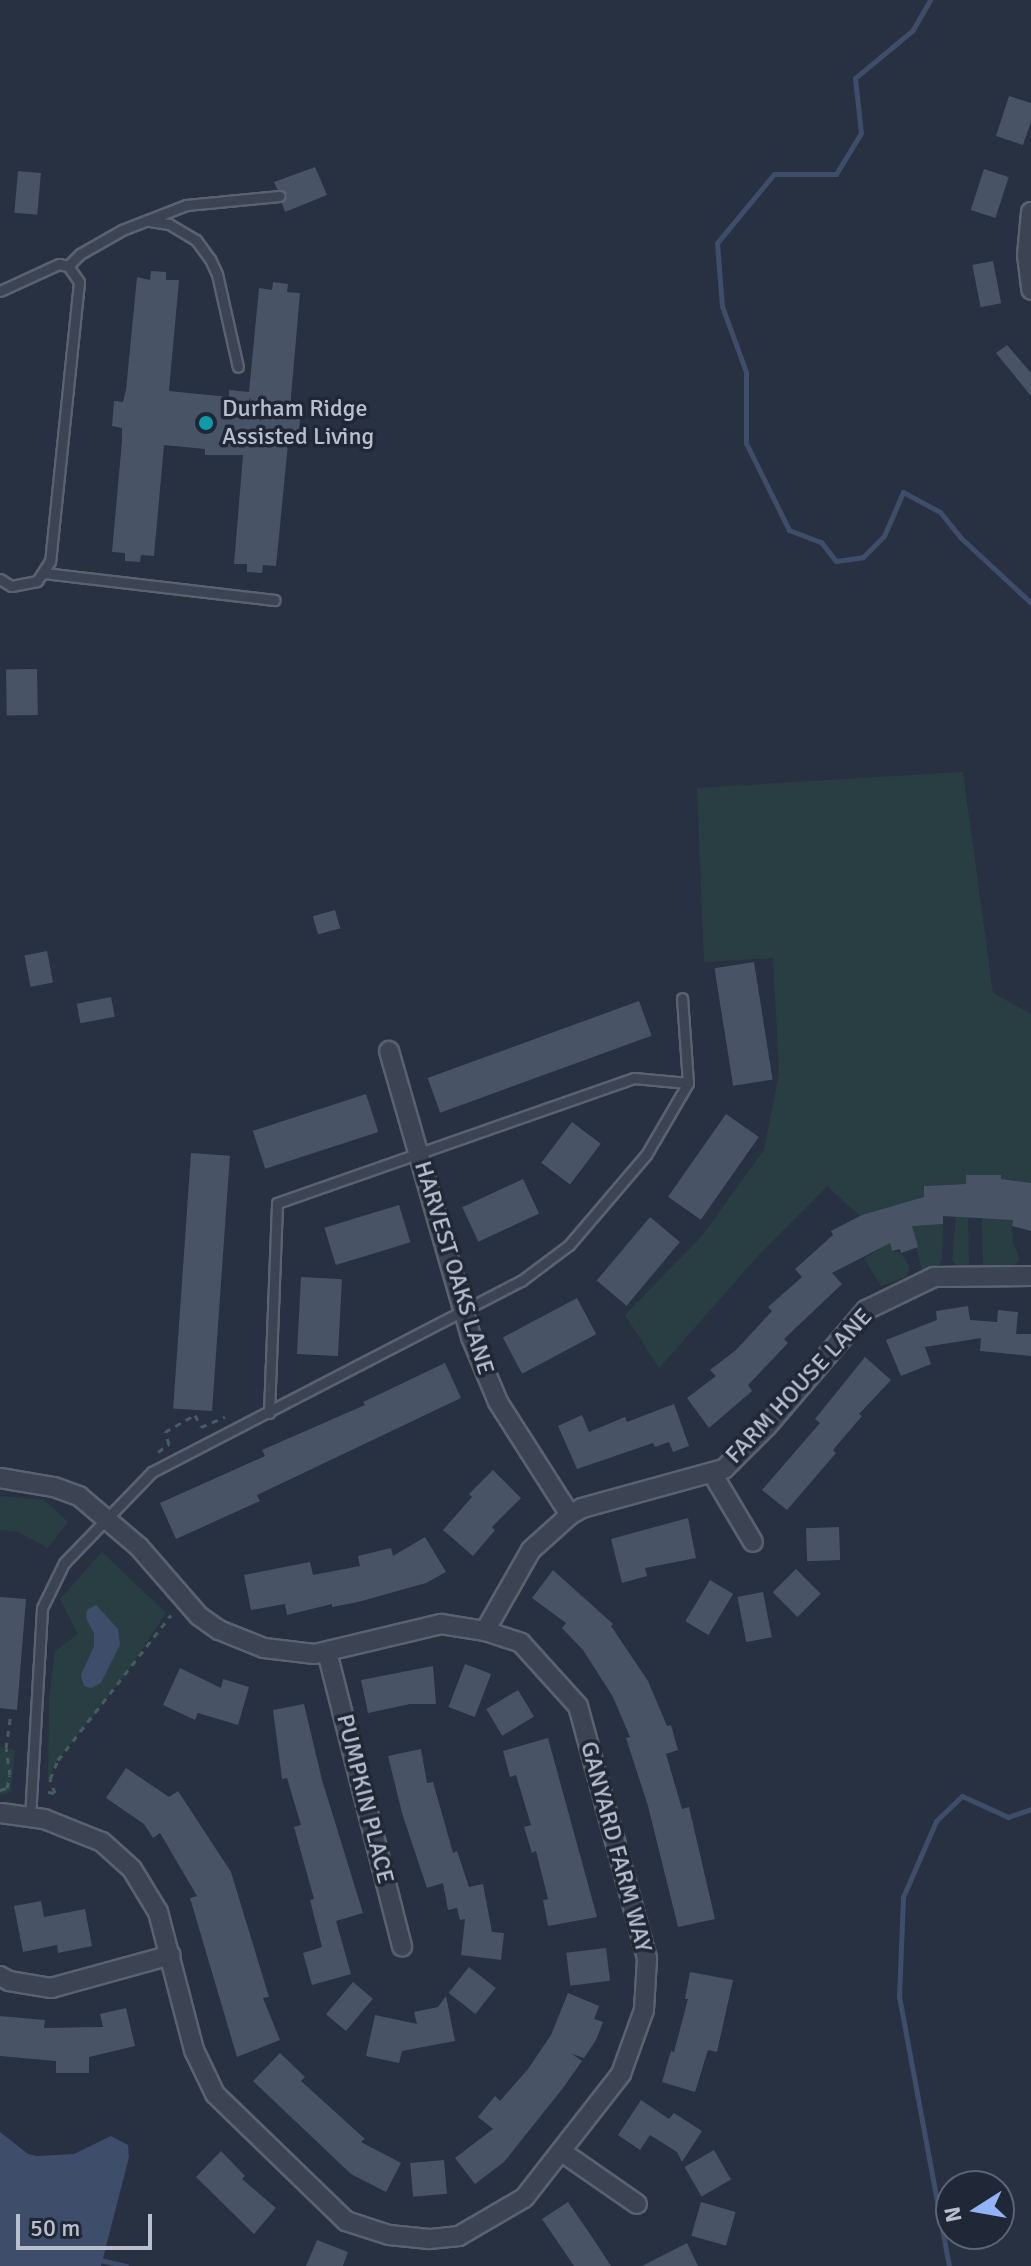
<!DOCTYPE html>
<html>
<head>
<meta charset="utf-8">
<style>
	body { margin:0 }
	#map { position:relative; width:1031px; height:2266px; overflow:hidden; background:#273142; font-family:Signika,sans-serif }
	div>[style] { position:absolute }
	.green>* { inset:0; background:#293e43 }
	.water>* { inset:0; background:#3e4d6a }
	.stream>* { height:5px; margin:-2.5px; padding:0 2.5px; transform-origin:2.5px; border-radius:2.5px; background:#3e4d6a }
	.building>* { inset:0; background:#495366; transform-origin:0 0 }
	.path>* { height:3px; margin-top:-1.5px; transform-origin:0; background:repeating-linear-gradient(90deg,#485b60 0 6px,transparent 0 12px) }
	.roads { filter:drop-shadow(2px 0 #5a616f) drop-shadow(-2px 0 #5a616f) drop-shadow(0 2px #5a616f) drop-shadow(0 -2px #5a616f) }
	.service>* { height:9px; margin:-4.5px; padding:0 4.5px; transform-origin:4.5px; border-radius:4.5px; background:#3c4352 }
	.minor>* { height:18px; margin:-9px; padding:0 9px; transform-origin:9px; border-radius:9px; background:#3c4352 }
	.dots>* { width:22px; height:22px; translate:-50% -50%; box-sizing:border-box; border:4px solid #202837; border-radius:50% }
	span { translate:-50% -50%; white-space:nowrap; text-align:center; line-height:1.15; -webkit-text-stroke:7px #202837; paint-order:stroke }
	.poi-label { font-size:24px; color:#b9bfcc }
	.left { translate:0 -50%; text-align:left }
	.street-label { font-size:24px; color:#b9bfcc }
	.north { position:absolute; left:935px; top:2170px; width:80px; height:80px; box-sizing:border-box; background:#202837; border:2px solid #5d6473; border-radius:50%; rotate:259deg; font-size:22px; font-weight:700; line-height:32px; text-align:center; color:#b9bfcc }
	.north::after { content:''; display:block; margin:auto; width:28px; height:36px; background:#93b3f6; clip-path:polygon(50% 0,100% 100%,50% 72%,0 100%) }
	.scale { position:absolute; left:16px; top:2214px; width:136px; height:36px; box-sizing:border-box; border:4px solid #b9bfcc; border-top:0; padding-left:10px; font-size:24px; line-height:28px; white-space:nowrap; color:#b9bfcc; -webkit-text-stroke:6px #202837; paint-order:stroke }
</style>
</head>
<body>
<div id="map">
	<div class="green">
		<i style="clip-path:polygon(963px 772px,993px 993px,1031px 1014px,1031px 1183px,1012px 1226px,1013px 1243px,1020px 1260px,1012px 1266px,983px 1267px,982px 1218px,1001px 1175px,967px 1175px,969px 1266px,957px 1266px,952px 1260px,959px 1184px,924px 1186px,925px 1225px,943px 1224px,942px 1260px,938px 1268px,922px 1271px,906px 1203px,880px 1211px,892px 1251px,901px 1253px,909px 1266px,907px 1276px,881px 1286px,864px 1258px,880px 1249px,860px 1216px,827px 1186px,758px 1256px,659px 1368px,625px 1315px,701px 1237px,764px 1150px,779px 1074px,773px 958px,704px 962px,697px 788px)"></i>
		<i style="clip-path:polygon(0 1496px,44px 1500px,68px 1522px,48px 1548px,18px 1532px,0 1530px)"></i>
		<i style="clip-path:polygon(102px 1552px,166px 1613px,126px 1674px,55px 1764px,48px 1781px,49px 1698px,55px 1651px,78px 1634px,60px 1599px)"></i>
		<i style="clip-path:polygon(0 1747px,15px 1750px,11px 1792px,0 1795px)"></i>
	</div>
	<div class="water">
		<i style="clip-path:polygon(96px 1605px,118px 1629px,120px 1645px,101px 1683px,91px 1688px,84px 1686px,81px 1675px,94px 1646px,94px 1633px,86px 1618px,87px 1610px)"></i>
		<i style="clip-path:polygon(0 2132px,28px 2154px,37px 2156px,74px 2154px,111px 2136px,128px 2145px,129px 2157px,101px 2266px,0 2266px)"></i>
	</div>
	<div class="stream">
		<i style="left:930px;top:0;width:34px;rotate:120deg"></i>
		<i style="left:913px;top:30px;width:75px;rotate:140.4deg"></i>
		<i style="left:855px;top:78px;width:55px;rotate:83.8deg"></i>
		<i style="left:861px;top:133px;width:48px;rotate:121.4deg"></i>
		<i style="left:836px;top:174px;width:62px;rotate:180deg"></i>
		<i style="left:774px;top:174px;width:89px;rotate:129.6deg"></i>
		<i style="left:717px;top:243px;width:63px;rotate:85.5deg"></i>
		<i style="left:722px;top:306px;width:70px;rotate:70deg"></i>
		<i style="left:746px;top:372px;width:71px;rotate:90deg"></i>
		<i style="left:746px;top:443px;width:97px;rotate:63.7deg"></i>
		<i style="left:789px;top:530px;width:34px;rotate:21deg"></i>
		<i style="left:821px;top:542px;width:24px;rotate:52deg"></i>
		<i style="left:836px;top:561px;width:27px;rotate:-8deg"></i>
		<i style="left:863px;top:557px;width:30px;rotate:-45deg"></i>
		<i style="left:884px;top:536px;width:48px;rotate:-66.6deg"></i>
		<i style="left:903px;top:492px;width:42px;rotate:28.4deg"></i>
		<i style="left:940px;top:512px;width:32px;rotate:51deg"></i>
		<i style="left:960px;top:537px;width:97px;rotate:42.9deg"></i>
		<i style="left:100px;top:2260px;width:27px;rotate:13deg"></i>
		<i style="left:949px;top:2266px;width:274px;rotate:-100.5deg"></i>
		<i style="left:899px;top:1997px;width:100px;rotate:-87.7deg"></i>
		<i style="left:903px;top:1897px;width:83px;rotate:-66.5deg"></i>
		<i style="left:936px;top:1821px;width:36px;rotate:-44deg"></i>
		<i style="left:962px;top:1796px;width:51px;rotate:24.5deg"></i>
		<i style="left:1008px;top:1817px;width:24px;rotate:-19deg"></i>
	</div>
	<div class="building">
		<i style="clip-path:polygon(1009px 96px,1031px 103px,1031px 122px,1023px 145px,996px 136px)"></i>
		<i style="clip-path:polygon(315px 167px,327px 195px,285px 212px,282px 203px,287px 195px,277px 189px,274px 182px)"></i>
		<i style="left:984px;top:169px;width:26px;height:43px;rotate:18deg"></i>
		<i style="left:18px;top:171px;width:23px;height:42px;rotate:5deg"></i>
		<i style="left:993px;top:261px;width:43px;height:21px;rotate:79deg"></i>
		<i style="clip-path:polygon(151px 271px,166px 272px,166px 280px,179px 280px,169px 391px,229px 397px,229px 390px,249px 392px,259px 288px,272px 290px,273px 282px,288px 284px,287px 292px,300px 293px,291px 397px,292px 419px,300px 419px,298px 444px,288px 444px,276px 566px,263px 565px,262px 573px,247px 572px,247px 564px,234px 564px,243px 455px,205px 455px,205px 449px,164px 445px,154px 556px,141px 555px,140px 562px,125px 561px,125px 553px,112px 552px,122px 441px,122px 428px,112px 426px,114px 401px,123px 402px,126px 390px,137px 277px,150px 280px)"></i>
		<i style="clip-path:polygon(1007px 345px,1031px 373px,1031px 396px,996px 353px)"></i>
		<i style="left:37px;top:669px;width:46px;height:31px;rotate:89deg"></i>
		<i style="left:335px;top:910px;width:19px;height:23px;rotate:74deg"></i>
		<i style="left:47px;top:951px;width:32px;height:23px;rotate:79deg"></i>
		<i style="left:754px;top:962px;width:119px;height:40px;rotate:81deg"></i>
		<i style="left:111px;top:997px;width:20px;height:35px;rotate:79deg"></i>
		<i style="left:639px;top:1001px;width:37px;height:225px;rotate:70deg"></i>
		<i style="left:366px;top:1094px;width:40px;height:119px;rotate:72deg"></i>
		<i style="left:726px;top:1114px;width:40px;height:101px;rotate:35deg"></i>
		<i style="left:572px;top:1122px;width:36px;height:51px;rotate:37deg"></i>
		<i style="left:191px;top:1153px;width:39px;height:256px;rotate:4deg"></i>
		<i style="clip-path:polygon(966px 1175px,1001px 1175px,1001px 1179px,1031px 1183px,1031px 1231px,1012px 1226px,1013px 1220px,943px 1216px,943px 1224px,912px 1226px,918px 1247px,901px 1253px,900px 1249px,892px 1251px,890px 1243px,832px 1273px,842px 1284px,784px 1339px,788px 1343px,748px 1385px,752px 1391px,709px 1428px,687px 1398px,716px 1376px,710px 1370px,736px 1350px,772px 1311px,768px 1307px,802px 1277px,795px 1269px,833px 1235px,831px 1231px,862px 1215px,924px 1197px,924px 1186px,966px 1184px)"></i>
		<i style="left:523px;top:1179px;width:38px;height:67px;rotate:65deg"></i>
		<i style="left:399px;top:1205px;width:39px;height:78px;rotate:73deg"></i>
		<i style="left:650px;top:1217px;width:39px;height:83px;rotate:40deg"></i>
		<i style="left:301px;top:1277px;width:41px;height:77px;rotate:3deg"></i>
		<i style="left:577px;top:1298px;width:41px;height:84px;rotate:62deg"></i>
		<i style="clip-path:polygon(968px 1306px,970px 1320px,997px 1322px,998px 1310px,1018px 1312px,1016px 1334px,1031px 1334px,1031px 1356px,980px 1351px,981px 1338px,925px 1347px,931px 1364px,901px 1376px,886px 1340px,937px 1320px,936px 1311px)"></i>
		<i style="clip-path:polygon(865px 1357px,891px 1380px,859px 1414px,862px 1416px,833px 1450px,836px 1453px,787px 1510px,762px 1490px,820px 1423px,815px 1419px)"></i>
		<i style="clip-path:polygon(445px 1363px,461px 1398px,257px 1495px,260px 1501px,176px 1539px,160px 1503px,265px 1456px,262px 1450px,365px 1405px,363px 1402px)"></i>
		<i style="clip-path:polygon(674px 1404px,689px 1446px,673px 1452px,669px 1442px,655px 1447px,653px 1443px,577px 1469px,558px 1426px,582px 1415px,589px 1432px,625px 1417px,627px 1422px)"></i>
		<i style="clip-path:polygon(493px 1470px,521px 1498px,492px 1527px,495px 1530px,473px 1556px,443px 1530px,472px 1497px,469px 1494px)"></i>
		<i style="clip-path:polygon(688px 1518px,696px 1558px,645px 1568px,647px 1576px,622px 1583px,611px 1539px)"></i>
		<i style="left:839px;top:1527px;width:33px;height:33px;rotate:88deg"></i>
		<i style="clip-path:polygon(425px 1537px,446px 1572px,426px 1583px,358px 1602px,332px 1607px,332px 1604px,287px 1615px,285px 1604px,251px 1610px,244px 1575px,310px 1562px,313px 1575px,360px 1566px,358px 1556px,391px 1548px,393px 1556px)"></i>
		<i style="left:796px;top:1569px;width:35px;height:33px;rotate:45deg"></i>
		<i style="clip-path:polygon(553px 1570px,613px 1624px,611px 1626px,648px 1681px,667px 1726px,671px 1725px,678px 1750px,666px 1754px,682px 1809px,689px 1807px,715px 1919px,678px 1927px,648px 1806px,626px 1738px,630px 1737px,613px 1697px,583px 1650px,562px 1628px,566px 1623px,532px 1598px)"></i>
		<i style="left:710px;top:1580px;width:27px;height:48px;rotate:31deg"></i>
		<i style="left:763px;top:1592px;width:46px;height:26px;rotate:79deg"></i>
		<i style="clip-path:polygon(0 1597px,26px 1599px,17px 1710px,0 1708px)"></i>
		<i style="left:465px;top:1664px;width:28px;height:46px;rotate:21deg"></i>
		<i style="clip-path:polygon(433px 1666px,436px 1704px,410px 1704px,368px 1713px,361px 1680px)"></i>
		<i style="clip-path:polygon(180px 1668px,221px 1688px,223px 1679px,249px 1687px,238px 1725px,198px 1713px,195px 1720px,163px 1705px)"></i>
		<i style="left:518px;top:1690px;width:31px;height:37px;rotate:59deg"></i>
		<i style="clip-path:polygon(304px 1704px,322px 1780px,363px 1913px,336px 1921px,351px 1974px,312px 1985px,303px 1953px,322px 1947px,310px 1900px,314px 1899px,294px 1827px,301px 1825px,287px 1778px,282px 1779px,273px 1710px)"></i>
		<i style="clip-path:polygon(548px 1738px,597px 1917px,548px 1926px,543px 1900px,548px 1899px,536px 1851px,532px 1853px,524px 1827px,531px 1825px,516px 1775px,510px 1777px,503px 1751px)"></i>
		<i style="clip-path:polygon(421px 1749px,427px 1783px,433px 1782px,453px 1853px,457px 1851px,469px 1887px,483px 1884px,492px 1932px,504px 1933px,501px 1960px,461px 1955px,465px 1919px,460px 1920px,457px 1908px,448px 1910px,443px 1883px,427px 1888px,402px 1813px,388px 1756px)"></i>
		<i style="clip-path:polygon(126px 1768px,169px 1797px,178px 1791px,231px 1872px,269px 1997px,263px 1998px,280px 2040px,237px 2057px,190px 1898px,197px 1896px,160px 1833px,153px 1838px,144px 1824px,106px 1798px)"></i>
		<i style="clip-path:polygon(41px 1901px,44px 1917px,85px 1909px,92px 1946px,58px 1953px,57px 1945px,23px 1952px,14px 1906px)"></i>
		<i style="left:606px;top:1948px;width:33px;height:40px;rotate:83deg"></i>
		<i style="left:469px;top:1967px;width:34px;height:33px;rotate:38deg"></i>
		<i style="clip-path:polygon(690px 1972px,733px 1980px,717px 2052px,708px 2050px,695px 2092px,662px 2082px,671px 2051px,674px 2052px,688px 1999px,685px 1999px)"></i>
		<i style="left:353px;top:1982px;width:26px;height:42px;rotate:40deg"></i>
		<i style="clip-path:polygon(568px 1993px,599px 2006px,594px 2019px,603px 2022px,596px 2040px,584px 2058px,572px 2054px,582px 2061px,563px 2088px,504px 2162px,475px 2184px,455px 2158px,493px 2129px,478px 2117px,495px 2096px,500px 2101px,528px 2069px,551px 2035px)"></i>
		<i style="clip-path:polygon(446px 1996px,455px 2041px,402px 2051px,399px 2063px,366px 2056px,375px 2015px,417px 2024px,414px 2012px,438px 2007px)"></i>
		<i style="clip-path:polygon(126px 2008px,135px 2046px,89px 2057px,89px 2073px,56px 2073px,56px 2061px,0 2056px,0 2016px,45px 2020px,44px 2028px,103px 2027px,100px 2014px)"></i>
		<i style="clip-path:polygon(280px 2053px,305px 2077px,301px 2081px,365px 2139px,361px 2142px,401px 2163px,386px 2192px,351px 2174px,253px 2081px)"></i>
		<i style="clip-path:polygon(641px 2100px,669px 2119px,674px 2113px,702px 2131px,682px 2162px,677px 2152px,650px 2135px,640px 2150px,618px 2135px)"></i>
		<i style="left:714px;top:2150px;width:34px;height:34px;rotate:60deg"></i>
		<i style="clip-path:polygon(221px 2151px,245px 2176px,242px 2179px,276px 2208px,254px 2234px,196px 2177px)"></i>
		<i style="left:444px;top:2160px;width:34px;height:34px;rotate:85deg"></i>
		<i style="clip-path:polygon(568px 2202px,592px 2237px,611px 2266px,574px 2266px,542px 2219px)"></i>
		<i style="left:701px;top:2202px;width:36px;height:35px;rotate:16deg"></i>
		<i style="clip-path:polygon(317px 2240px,348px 2252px,343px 2266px,306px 2266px)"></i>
		<i style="clip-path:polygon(687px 2243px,698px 2266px,642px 2266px)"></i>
	</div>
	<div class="path">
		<i style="left:158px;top:1452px;width:14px;rotate:-36deg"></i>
		<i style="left:169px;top:1444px;width:13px;rotate:-108deg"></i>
		<i style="left:165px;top:1432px;width:34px;rotate:-30deg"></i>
		<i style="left:195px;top:1415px;width:13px;rotate:63deg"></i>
		<i style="left:201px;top:1427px;width:26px;rotate:-23deg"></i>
		<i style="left:0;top:1790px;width:7px;rotate:-16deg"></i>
		<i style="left:7px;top:1788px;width:13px;rotate:-77deg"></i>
		<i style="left:10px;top:1775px;width:27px;rotate:-98deg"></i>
		<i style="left:6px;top:1748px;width:36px;rotate:-82deg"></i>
		<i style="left:48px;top:1792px;width:7px;rotate:8deg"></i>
		<i style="left:55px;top:1793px;width:15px;rotate:-110deg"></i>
		<i style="left:50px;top:1779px;width:21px;rotate:-67deg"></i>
		<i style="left:58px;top:1760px;width:184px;rotate:-52.1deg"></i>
	</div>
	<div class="roads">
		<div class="service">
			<i style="left:150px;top:221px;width:19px;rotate:9deg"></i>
			<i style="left:169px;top:224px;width:31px;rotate:31deg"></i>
			<i style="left:196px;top:240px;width:24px;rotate:54deg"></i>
			<i style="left:210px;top:259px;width:17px;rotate:65deg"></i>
			<i style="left:217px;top:274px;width:95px;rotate:77.3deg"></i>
			<i style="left:68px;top:266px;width:17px;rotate:-45deg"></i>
			<i style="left:80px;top:254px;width:48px;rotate:-29.7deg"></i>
			<i style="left:122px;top:230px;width:69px;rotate:-21.3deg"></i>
			<i style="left:186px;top:205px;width:94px;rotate:-5.5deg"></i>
			<i style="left:0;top:291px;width:65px;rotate:-24.6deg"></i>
			<i style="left:59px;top:264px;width:9px;rotate:13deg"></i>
			<i style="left:68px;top:266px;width:19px;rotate:55deg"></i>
			<i style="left:79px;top:282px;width:281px;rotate:95.9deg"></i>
			<i style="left:50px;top:561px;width:24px;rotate:123deg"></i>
			<i style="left:37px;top:581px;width:26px;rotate:169deg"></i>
			<i style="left:11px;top:586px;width:13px;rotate:-148deg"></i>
			<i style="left:44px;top:573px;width:232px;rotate:6.7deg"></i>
			<i style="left:269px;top:1413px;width:210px;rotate:-87.8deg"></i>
			<i style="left:277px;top:1203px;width:378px;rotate:-19.3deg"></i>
			<i style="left:634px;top:1078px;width:54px;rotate:5.3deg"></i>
			<i style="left:30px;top:1817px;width:209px;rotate:-86.7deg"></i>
			<i style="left:42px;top:1608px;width:50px;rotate:-63.9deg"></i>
			<i style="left:64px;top:1563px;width:127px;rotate:-46deg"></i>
			<i style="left:152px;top:1472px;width:416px;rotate:-27.4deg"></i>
			<i style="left:521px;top:1281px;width:60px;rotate:-36.9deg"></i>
			<i style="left:569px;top:1245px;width:118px;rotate:-49.5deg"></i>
			<i style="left:646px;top:1155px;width:83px;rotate:-59.7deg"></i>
			<i style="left:688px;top:1083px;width:85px;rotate:-94deg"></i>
		</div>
		<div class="minor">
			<i style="left:1031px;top:212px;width:43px;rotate:95.3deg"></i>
			<i style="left:1027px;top:255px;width:35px;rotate:83deg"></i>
			<i style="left:389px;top:1051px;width:298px;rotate:74deg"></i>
			<i style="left:471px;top:1337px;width:70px;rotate:67.4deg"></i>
			<i style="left:498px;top:1402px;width:134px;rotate:57.5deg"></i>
			<i style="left:712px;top:1473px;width:80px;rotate:59.3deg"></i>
			<i style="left:0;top:1478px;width:55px;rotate:9.5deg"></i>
			<i style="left:54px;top:1487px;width:27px;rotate:20deg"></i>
			<i style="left:79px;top:1496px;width:79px;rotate:40.4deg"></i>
			<i style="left:139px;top:1547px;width:91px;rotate:49deg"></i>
			<i style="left:199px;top:1616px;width:24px;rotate:35deg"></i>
			<i style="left:219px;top:1630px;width:48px;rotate:21.8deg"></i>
			<i style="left:264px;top:1648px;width:51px;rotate:6.7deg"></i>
			<i style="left:315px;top:1654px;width:130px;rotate:-13.4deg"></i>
			<i style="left:441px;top:1624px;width:45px;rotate:9deg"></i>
			<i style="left:485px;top:1631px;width:38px;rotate:18deg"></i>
			<i style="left:521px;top:1643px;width:85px;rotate:47.9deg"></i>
			<i style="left:578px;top:1706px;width:262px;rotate:74.7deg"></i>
			<i style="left:647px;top:1959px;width:51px;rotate:93.4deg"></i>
			<i style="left:644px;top:2010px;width:68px;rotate:109.8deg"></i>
			<i style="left:621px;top:2074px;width:157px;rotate:128deg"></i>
			<i style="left:524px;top:2198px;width:75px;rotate:149.7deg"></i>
			<i style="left:459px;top:2236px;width:30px;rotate:174deg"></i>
			<i style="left:429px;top:2239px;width:40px;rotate:-174.3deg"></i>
			<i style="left:389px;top:2235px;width:45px;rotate:-162deg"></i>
			<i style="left:346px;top:2221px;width:182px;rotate:-135.9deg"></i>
			<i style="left:215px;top:2094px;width:49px;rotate:-115.5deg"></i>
			<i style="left:194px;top:2050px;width:143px;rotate:-104.6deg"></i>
			<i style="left:158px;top:1912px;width:50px;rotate:-121.2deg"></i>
			<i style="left:132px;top:1869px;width:40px;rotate:-138deg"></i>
			<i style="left:102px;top:1842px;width:62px;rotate:-158.4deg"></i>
			<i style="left:44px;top:1819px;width:44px;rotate:-172.2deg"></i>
			<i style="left:485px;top:1631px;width:93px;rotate:-60.4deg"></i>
			<i style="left:531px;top:1550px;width:52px;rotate:-41.9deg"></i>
			<i style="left:570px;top:1515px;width:14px;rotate:-30deg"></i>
			<i style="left:582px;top:1508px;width:147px;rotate:-15.4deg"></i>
			<i style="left:724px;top:1469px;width:61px;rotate:-45deg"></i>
			<i style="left:767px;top:1426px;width:153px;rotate:-49.5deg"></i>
			<i style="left:866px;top:1310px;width:76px;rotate:-25.9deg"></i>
			<i style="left:934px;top:1277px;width:97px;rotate:-0.6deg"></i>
			<i style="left:327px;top:1652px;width:304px;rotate:75.7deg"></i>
			<i style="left:0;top:1976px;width:10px;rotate:29deg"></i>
			<i style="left:9px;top:1981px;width:43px;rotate:9.5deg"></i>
			<i style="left:51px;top:1988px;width:124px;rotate:-15.4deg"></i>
			<i style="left:562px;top:2152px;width:91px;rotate:34.7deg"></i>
		</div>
	</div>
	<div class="dots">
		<i style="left:206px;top:423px;background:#0f9aa8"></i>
	</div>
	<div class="poi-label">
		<span class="left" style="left:222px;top:423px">Durham Ridge<br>Assisted Living</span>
	</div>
	<div class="street-label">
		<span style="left:454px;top:1268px;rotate:73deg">HARVEST OAKS LANE</span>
		<span style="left:799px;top:1386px;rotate:-47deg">FARM HOUSE LANE</span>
		<span style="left:365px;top:1799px;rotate:76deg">PUMPKIN PLACE</span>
		<span style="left:616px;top:1847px;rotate:75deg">GANYARD FARM WAY</span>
	</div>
	<div class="north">N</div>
	<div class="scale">50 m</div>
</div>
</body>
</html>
